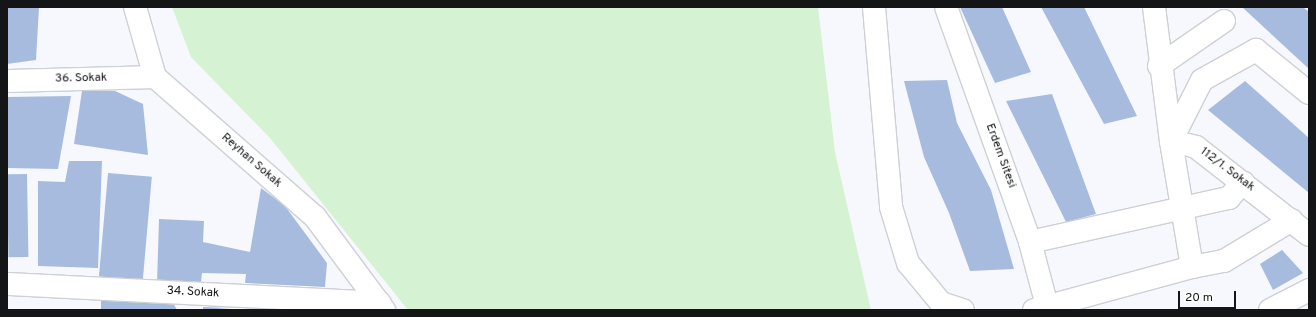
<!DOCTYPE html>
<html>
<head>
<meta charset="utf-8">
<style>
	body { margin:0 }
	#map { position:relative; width:1316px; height:317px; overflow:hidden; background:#f6f8fe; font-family:Overpass,sans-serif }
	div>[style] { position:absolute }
	.green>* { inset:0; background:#d5f3d3 }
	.building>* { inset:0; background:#a7bbdf; transform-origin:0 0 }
	.roads { filter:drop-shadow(1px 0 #cdd0d5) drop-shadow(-1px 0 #cdd0d5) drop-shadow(0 1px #cdd0d5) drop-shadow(0 -1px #cdd0d5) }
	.minor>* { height:22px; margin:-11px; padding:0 11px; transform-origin:11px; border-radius:11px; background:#fff }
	span { translate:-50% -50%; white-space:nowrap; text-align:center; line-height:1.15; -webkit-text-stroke:3px #fff; paint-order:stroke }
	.street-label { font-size:12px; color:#141517 }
	.frame { position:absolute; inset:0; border:8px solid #141517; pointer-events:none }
	.scale { position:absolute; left:1178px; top:291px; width:58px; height:18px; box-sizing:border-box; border:2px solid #141517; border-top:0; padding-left:5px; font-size:12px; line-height:14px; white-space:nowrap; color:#141517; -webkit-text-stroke:3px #fff; paint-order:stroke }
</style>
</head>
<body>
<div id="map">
	<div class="green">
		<i style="clip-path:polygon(172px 7px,818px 7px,835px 152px,871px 310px,408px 310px,270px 138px,191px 57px)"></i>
	</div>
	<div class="building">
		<i style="clip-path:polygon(7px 7px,39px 7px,36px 60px,7px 64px)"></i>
		<i style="clip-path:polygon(960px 7px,1002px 7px,1031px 72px,995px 83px)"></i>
		<i style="clip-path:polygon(1041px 7px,1084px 7px,1137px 116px,1104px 124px)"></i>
		<i style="clip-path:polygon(1242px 7px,1303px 7px,1309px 12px,1309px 69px)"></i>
		<i style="clip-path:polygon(947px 80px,957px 123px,991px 190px,1014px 269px,970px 271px,949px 213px,924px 157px,904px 81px)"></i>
		<i style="clip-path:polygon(1245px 81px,1309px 138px,1309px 193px,1208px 110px)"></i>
		<i style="clip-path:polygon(82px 91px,115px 91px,143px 104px,148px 155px,74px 144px)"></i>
		<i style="clip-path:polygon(1052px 94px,1096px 214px,1066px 222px,1006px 101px)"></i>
		<i style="clip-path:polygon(71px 96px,58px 169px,7px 168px,7px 97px)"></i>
		<i style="clip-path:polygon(69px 161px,102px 161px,98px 268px,38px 266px,38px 181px,65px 182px)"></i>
		<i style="left:108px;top:173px;width:44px;height:104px;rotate:5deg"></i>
		<i style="left:27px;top:174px;width:83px;height:20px;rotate:89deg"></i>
		<i style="clip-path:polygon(261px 188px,285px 206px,327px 263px,325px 287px,245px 283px,246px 274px,202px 273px,201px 282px,157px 283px,159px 219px,204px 221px,203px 242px,250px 252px)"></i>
		<i style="clip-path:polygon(1282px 250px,1303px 273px,1273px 290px,1260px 264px)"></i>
		<i style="clip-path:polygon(101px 298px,171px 299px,177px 310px,101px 310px)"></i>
		<i style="clip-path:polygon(255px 305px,290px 307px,289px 310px,254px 310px)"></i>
		<i style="clip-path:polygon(203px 307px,230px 308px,203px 310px)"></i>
	</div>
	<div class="roads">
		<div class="minor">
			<i style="left:135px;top:7px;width:73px;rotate:74.1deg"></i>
			<i style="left:155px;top:77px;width:213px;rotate:41.2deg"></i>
			<i style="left:315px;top:217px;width:116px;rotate:53.4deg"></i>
			<i style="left:874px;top:7px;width:201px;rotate:85.1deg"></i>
			<i style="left:891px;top:207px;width:59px;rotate:73.1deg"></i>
			<i style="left:908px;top:263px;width:52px;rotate:50.5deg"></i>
			<i style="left:941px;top:303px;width:23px;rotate:18deg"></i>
			<i style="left:946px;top:7px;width:250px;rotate:70.3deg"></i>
			<i style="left:1030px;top:242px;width:66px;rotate:75.1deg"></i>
			<i style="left:1154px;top:7px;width:135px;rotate:82.8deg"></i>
			<i style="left:1171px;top:141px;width:26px;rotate:13deg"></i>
			<i style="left:1196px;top:147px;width:143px;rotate:37.9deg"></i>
			<i style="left:1159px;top:66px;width:79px;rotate:-34.7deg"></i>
			<i style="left:7px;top:81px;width:148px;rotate:-1.5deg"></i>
			<i style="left:1030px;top:242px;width:204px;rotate:-12.5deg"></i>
			<i style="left:1229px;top:198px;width:21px;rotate:-49deg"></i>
			<i style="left:1192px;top:267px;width:33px;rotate:-11deg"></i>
			<i style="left:1224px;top:261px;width:79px;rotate:-31.1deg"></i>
			<i style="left:7px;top:284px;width:373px;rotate:2.9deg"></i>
			<i style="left:1034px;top:310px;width:164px;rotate:-15.2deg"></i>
			<i style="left:1192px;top:267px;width:128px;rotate:-99.5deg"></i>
			<i style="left:1171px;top:141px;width:68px;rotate:-63.1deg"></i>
			<i style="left:1202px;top:80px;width:62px;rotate:-29.1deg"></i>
			<i style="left:1256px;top:50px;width:68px;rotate:39.1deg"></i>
			<i style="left:1270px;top:310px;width:44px;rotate:-27.1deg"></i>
		</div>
	</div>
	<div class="street-label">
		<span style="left:81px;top:79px;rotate:-1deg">36. Sokak</span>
		<span style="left:1000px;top:156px;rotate:70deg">Erdem Sitesi</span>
		<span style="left:251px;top:161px;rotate:41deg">Reyhan Sokak</span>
		<span style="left:1227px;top:170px;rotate:37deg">112/1. Sokak</span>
		<span style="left:193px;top:293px;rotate:3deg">34. Sokak</span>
	</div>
	<div class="frame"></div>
	<div class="scale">20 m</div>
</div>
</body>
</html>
